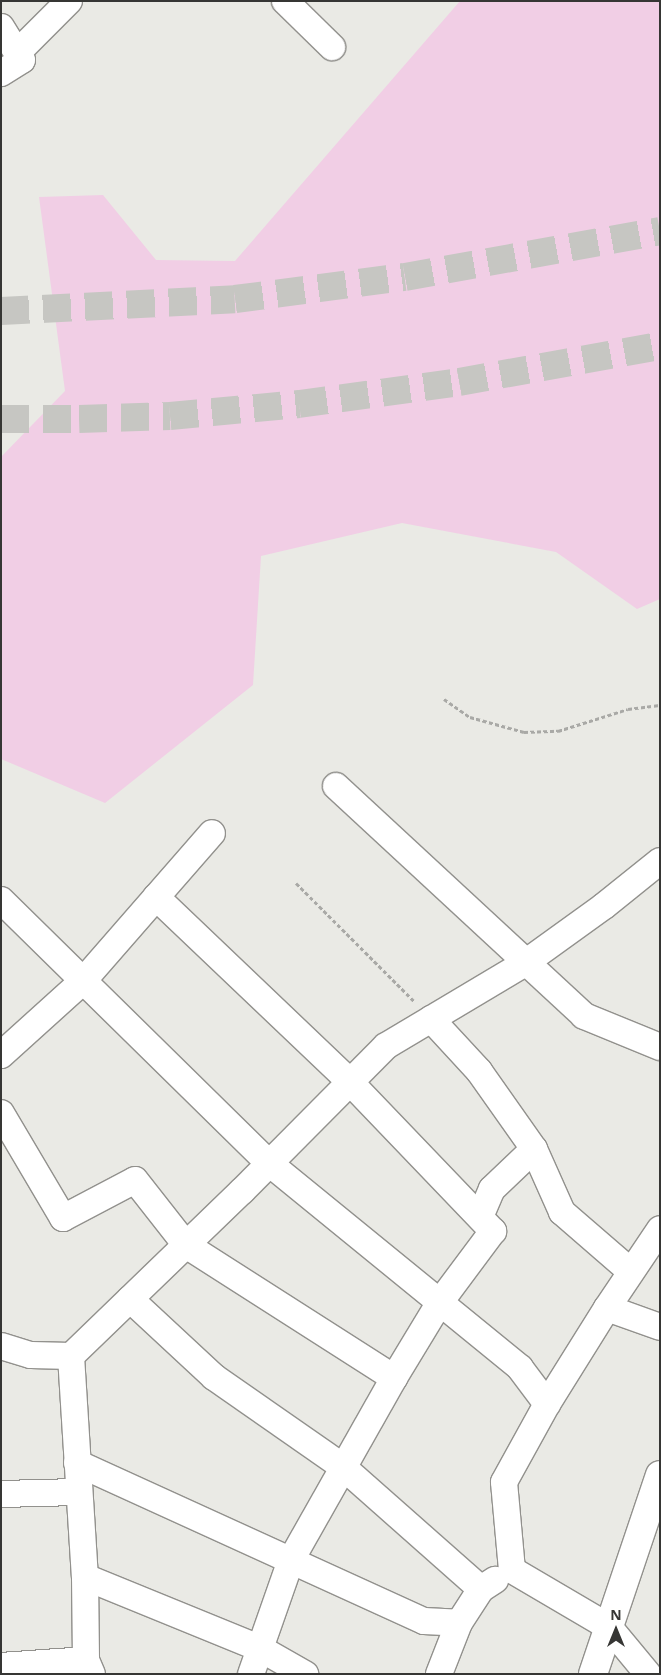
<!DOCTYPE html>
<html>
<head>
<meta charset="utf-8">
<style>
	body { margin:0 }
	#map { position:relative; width:661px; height:1675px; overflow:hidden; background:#eaeae5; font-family:"Noto Sans",sans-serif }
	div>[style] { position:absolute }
	.green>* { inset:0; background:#f1cee5 }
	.motorway-tunnel>* { height:28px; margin-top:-14px; transform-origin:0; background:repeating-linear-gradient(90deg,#c6c6c2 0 28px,transparent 0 42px) }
	.path>* { height:3px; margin-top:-1.5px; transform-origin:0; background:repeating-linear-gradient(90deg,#a9a9a6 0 4px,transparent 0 6.5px) }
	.roads { filter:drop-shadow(1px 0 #92918d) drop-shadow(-1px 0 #92918d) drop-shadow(0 1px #92918d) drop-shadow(0 -1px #92918d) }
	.minor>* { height:26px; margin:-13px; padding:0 13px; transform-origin:13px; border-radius:13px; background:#fff }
	.tertiary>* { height:28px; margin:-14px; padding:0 14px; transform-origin:14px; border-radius:14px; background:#fff }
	span { translate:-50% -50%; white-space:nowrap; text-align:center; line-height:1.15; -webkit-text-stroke:4px #fffffe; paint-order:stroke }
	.frame { position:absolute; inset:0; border:2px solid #363634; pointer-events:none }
	.north { position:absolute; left:591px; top:1605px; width:50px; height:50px; -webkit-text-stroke:4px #fffffe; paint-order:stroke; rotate:0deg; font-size:14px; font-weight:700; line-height:20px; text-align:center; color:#363634 }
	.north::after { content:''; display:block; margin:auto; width:18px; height:22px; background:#363634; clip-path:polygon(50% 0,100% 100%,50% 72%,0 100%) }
</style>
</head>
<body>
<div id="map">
	<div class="green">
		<i style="clip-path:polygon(460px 1px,660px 1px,660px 599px,637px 609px,556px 552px,402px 523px,261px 556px,253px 685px,105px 803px,1px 759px,1px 457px,65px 391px,39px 197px,103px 195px,156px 260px,235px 261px)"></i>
	</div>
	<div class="motorway-tunnel">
		<i style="left:1px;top:311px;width:234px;rotate:-2.9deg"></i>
		<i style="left:235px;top:299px;width:171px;rotate:-7.4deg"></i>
		<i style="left:405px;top:277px;width:259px;rotate:-10.2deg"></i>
		<i style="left:1px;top:419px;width:78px"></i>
		<i style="left:79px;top:419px;width:91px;rotate:-1.9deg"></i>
		<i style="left:170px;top:416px;width:130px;rotate:-5.3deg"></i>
		<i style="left:299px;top:404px;width:162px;rotate:-7.8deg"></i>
		<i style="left:459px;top:382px;width:204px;rotate:-10.2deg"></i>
	</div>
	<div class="path">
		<i style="left:444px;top:699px;width:32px;rotate:35deg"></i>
		<i style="left:470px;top:717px;width:56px;rotate:15.5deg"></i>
		<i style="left:524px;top:732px;width:34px;rotate:-2deg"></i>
		<i style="left:558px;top:731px;width:73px;rotate:-17.4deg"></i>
		<i style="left:628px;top:709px;width:32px;rotate:-7deg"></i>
		<i style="left:296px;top:883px;width:167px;rotate:45deg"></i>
	</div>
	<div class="roads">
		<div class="minor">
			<i style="left:285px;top:1px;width:66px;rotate:44.4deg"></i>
			<i style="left:1px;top:27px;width:39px;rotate:58deg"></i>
			<i style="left:22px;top:60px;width:25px;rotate:148deg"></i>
			<i style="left:18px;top:52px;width:72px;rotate:-45deg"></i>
			<i style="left:336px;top:786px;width:338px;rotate:42.8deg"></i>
			<i style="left:584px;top:1016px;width:82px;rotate:22.2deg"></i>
			<i style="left:156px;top:897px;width:268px;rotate:43.6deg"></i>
			<i style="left:350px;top:1082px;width:207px;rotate:46.2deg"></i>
			<i style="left:493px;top:1231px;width:89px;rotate:126.7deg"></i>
			<i style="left:440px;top:1302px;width:89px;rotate:121.2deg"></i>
			<i style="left:394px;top:1378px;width:209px;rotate:119.5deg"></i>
			<i style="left:291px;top:1560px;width:121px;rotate:109.3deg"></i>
			<i style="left:1px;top:900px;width:375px;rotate:44.5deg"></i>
			<i style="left:269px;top:1163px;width:324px;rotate:39.2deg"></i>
			<i style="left:520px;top:1368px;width:45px;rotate:53.1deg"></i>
			<i style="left:431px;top:1019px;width:71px;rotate:47.3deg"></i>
			<i style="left:479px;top:1071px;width:95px;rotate:54.8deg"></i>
			<i style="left:534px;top:1149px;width:69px;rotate:66deg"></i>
			<i style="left:562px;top:1212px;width:90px;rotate:40.9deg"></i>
			<i style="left:1px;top:1055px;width:110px;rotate:-42.1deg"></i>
			<i style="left:83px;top:981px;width:196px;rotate:-48.9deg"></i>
			<i style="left:1px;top:1113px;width:122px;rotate:59.4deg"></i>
			<i style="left:63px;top:1218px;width:81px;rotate:-27.8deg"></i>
			<i style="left:135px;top:1180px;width:83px;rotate:51.9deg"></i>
			<i style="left:186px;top:1245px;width:247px;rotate:32.6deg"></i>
			<i style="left:480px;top:1217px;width:30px;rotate:-67deg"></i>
			<i style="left:492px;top:1189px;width:58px;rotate:-43.6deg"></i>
			<i style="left:130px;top:1299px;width:115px;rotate:42.9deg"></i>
			<i style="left:214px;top:1377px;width:157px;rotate:34.9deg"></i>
			<i style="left:343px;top:1467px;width:184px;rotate:41.5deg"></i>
			<i style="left:607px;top:1308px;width:95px;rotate:-56.1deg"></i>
			<i style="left:1px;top:1346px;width:31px;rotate:17deg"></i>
			<i style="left:31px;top:1355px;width:40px;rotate:1.4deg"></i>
			<i style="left:71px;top:1356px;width:238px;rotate:-44deg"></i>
			<i style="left:242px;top:1191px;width:204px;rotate:-45.2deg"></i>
			<i style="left:386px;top:1046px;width:162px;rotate:-30.8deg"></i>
			<i style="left:525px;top:963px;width:97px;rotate:-35.8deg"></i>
			<i style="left:604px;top:906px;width:72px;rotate:-38.8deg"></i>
			<i style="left:71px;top:1356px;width:221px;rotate:86.4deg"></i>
			<i style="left:85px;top:1577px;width:83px;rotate:89.3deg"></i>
			<i style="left:86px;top:1660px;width:15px;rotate:67deg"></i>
			<i style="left:77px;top:1463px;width:381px;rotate:24.5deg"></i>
			<i style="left:424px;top:1621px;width:35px;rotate:3deg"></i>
			<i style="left:1px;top:1494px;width:78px;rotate:-1.5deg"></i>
			<i style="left:512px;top:1570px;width:88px;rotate:-95.2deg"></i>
			<i style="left:504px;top:1482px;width:89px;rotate:-61.1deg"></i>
			<i style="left:547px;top:1404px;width:113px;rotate:-58deg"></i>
			<i style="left:607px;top:1308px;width:56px;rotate:19.7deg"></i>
			<i style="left:512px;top:1570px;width:113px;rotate:30.4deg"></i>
			<i style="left:609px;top:1627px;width:61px;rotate:50.3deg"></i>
			<i style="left:85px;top:1577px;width:190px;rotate:22.2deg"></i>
			<i style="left:261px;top:1649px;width:51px;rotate:29.6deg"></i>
			<i style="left:1px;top:1666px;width:85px;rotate:-4deg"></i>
			<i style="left:439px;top:1674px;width:55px;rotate:-68.6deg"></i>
			<i style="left:459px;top:1623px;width:40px;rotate:-57.1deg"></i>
			<i style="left:481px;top:1589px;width:17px;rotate:-33deg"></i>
		</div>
		<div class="tertiary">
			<i style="left:593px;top:1674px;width:210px;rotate:-71.4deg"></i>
		</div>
	</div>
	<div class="frame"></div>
	<div class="north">N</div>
</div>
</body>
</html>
